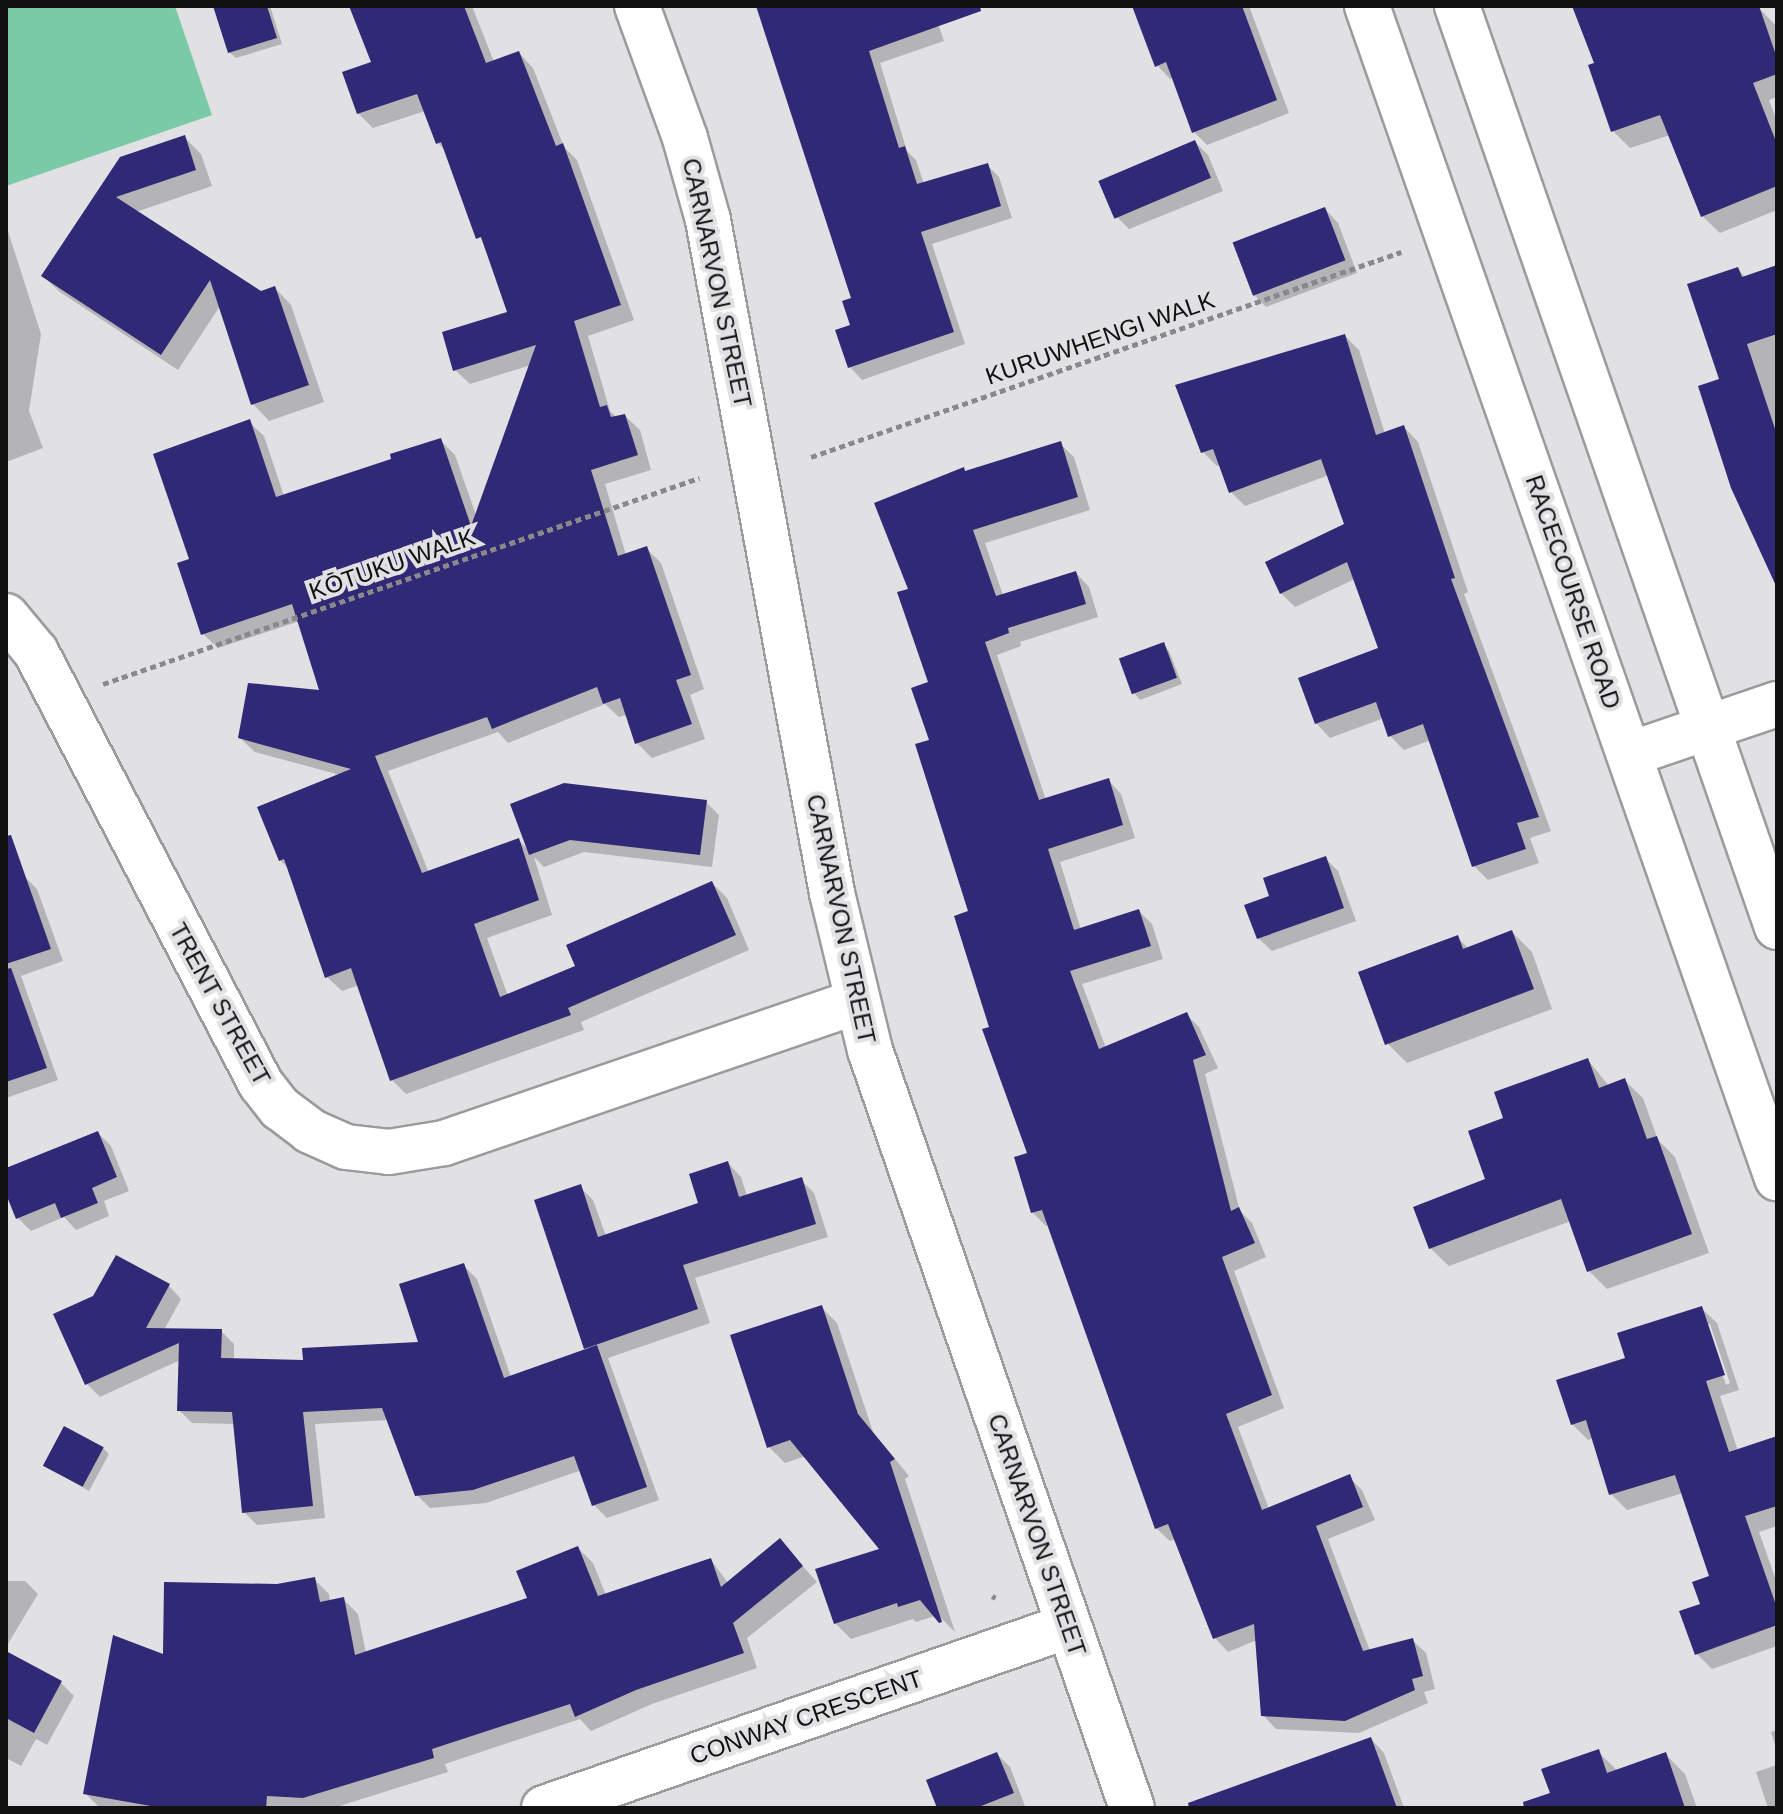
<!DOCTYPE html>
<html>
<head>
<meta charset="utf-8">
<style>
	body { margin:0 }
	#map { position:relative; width:1783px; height:1814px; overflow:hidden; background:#e1e1e4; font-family:Helvetica,sans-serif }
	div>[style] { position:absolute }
	.green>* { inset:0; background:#7bcaa6 }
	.shadow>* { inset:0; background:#0003 }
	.building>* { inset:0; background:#302976; transform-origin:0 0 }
	.path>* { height:5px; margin-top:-2.5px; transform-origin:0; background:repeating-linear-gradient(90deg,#89898b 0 6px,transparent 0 10px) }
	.roads { filter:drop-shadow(2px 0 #9a9b9d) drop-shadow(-2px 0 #9a9b9d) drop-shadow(0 2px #9a9b9d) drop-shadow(0 -2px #9a9b9d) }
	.minor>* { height:44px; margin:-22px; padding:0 22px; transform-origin:22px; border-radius:22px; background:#fff }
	span { translate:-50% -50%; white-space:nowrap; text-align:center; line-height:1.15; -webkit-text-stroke:8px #e1e1e4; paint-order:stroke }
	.street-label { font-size:24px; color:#111112 }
	.frame { position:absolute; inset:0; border:8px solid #111112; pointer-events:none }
</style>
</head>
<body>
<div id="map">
	<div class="green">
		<i style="clip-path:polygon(6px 6px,175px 6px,212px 115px,6px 186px)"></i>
	</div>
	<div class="shadow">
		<i style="clip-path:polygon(233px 6px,270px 6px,282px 44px,236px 58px,229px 52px)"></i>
		<i style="clip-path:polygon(352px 6px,472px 6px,494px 62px,519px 53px,533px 68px,564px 147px,577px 160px,634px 320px,588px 336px,610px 411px,617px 418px,625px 416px,640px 430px,651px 470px,605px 484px,626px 555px,646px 548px,661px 563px,704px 689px,690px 695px,705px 739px,652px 758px,637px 743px,627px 715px,619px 717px,605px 704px,508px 743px,498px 732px,388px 771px,429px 873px,519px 840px,530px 852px,512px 805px,706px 802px,719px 815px,712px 867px,584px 852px,544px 867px,534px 857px,552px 915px,487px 938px,508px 996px,578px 967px,712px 883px,727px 898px,749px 950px,581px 1022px,584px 1030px,406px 1094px,392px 1080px,359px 985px,342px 991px,327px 977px,289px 869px,280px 860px,340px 775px,255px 752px,240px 738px,322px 692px,300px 621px,218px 648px,203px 634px,191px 560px,249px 422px,264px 436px,284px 496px,394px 461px,440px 440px,455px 455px,477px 518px,531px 365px,470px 384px,455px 370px,510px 313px,448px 153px,438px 143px,425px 111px,373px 128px,358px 113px,374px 64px)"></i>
		<i style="clip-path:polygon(766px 6px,932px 6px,944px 41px,880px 63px,907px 151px,916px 160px,924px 184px,987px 165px,999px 177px,1012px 218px,932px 244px,965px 344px,862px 380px,850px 367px,854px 299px)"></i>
		<i style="clip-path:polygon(1135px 6px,1249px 6px,1289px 113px,1207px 145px,1194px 132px,1174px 77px,1170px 79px,1157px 65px)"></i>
		<i style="clip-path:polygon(1575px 6px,1759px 8px,1776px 26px,1777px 97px,1769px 100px,1777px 121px,1777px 210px,1720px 233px,1702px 216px,1670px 135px,1630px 148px,1613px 131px,1596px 64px)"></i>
		<i style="clip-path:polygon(184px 137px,201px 154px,212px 186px,136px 212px,260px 293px,275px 288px,291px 305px,324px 402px,269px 421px,253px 404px,220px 306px,178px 370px,60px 292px,43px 276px,121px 159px)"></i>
		<i style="clip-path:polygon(1195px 142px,1208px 155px,1223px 191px,1129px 229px,1116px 216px)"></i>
		<i style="clip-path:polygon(1325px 209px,1338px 223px,1357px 273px,1266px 307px,1253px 294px)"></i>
		<i style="clip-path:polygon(6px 225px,41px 334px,29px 411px,43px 448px,6px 462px)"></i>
		<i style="clip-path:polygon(1777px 267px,1777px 583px,1721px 380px,1738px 269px,1746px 278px)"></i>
		<i style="clip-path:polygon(1345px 336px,1359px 350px,1385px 434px,1404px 427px,1418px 442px,1468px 592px,1464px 594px,1551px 831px,1530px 838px,1539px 863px,1488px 880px,1474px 866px,1431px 740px,1404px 750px,1390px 736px,1384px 718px,1330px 738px,1316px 723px,1380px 650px,1355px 579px,1295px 607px,1281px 593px,1347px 525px,1329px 475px,1245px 506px,1231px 492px,1221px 465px,1217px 466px,1203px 452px)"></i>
		<i style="clip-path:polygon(1060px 444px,1074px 457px,1090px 510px,985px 543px,1003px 595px,1076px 573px,1089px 587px,1098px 617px,1020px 642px,1021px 646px,997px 655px,1046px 800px,1108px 780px,1121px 794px,1135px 838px,1060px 862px,1081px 930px,1139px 911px,1152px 924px,1163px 959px,1082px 984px,1106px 1048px,1186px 1014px,1199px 1027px,1218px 1068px,1205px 1074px,1240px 1211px,1252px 1223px,1266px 1257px,1234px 1271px,1284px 1408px,1238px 1427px,1269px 1509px,1349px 1477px,1362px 1490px,1375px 1520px,1328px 1539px,1370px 1651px,1412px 1640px,1426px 1653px,1435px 1689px,1424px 1692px,1428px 1703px,1359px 1733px,1276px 1729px,1263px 1715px,1257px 1640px,1228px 1652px,1215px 1638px,1176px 1539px,1170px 1541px,1156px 1528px,1050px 1224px,1046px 1226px,1032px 1212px,1030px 1154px,992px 1028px,971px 913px,931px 741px,931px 683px,910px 590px,967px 473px)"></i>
		<i style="clip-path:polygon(1163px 645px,1169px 651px,1182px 684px,1140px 700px,1134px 693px)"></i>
		<i style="clip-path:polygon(6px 839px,24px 876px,37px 889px,63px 961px,21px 976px,58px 1080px,6px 1098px)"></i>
		<i style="clip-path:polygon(1325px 858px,1338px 871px,1356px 921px,1272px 951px,1258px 938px,1272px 897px)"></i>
		<i style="clip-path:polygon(1512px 932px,1532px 952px,1552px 1009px,1407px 1063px,1387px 1043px,1457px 937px,1469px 949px)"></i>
		<i style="clip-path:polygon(1588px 1060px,1609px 1086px,1624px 1080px,1643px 1098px,1658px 1140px,1675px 1157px,1709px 1253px,1607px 1289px,1589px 1271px,1571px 1221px,1449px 1266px,1430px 1248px,1487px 1180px,1506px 1119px)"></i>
		<i style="clip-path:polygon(98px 1133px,111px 1146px,129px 1191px,104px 1201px,109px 1216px,76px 1230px,64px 1217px,31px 1231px,18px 1218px,6px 1188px,6px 1171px)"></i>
		<i style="clip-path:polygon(728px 1163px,741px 1177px,747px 1196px,801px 1180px,814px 1193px,828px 1237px,695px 1278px,710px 1323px,608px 1358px,659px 1500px,607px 1518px,594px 1505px,582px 1470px,486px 1503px,430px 1508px,417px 1495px,389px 1420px,315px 1424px,325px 1518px,257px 1525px,244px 1512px,235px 1424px,192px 1423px,179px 1410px,180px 1360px,100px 1397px,87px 1384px,56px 1315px,169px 1286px,181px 1299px,164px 1330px,221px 1331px,234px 1344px,234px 1360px,305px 1362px,421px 1344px,464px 1266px,477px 1279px,511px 1377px,588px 1350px,580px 1187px,593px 1200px,606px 1236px,701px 1205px)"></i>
		<i style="clip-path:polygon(821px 1307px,837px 1323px,873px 1432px,909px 1476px,905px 1479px,955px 1632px,938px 1615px,916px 1622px,913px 1619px,851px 1639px,835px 1623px,882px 1550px,806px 1456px,785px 1463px,768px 1446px)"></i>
		<i style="clip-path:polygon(evenodd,1701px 1308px,1717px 1323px,1739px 1390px,1720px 1396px,1738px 1451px,1777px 1438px,1777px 1526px,1759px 1532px,1777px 1583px,1777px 1646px,1712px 1669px,1697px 1654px,1703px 1605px,1711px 1577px,1683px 1493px,1627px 1510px,1611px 1494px,1593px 1438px,1588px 1440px,1572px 1424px,1627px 1359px,1701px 1308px,1706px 1324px,1710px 1324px,1730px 1383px,1726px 1385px,1706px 1324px)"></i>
		<i style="clip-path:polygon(103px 1448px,109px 1454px,89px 1491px,46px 1466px)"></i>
		<i style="clip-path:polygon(780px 1541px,817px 1582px,747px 1638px,757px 1668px,652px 1704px,591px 1731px,580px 1719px,445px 1764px,448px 1772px,333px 1808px,100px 1808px,85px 1793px,165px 1657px,277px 1586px,314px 1579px,329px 1594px,330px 1602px,343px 1599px,358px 1614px,366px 1653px,530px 1600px,578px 1548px,593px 1563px,606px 1595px,711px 1560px,728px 1583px)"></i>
		<i style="clip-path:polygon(6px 1581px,25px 1581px,38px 1594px,6px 1647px)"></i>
		<i style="clip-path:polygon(6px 1653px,61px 1683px,74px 1696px,47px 1745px,36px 1739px,21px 1766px,6px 1758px)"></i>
		<i style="clip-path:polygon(1777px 1730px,1777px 1751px,1771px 1732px)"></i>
		<i style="clip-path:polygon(1371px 1739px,1384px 1753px,1404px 1808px,1261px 1808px)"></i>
		<i style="clip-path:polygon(1598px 1752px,1618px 1771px,1666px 1755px,1685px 1774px,1697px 1808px,1557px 1808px)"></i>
		<i style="clip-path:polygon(997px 1754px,1010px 1767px,1025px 1806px,939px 1808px)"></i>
		<i style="clip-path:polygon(1777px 1765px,1777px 1808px,1768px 1808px,1756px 1772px)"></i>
	</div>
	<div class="building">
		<i style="clip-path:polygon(213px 6px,267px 6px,277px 38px,228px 53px)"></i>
		<i style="clip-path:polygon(349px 6px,464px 6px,486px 63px,519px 51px,556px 146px,563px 143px,621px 305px,574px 321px,600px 407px,607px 405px,611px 417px,625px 414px,638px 455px,591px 470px,618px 556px,647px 546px,691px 675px,676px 680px,692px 724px,635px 744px,620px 698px,603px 704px,597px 687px,492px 729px,487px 717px,375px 756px,422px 873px,519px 838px,539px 900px,474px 924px,500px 997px,575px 966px,566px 945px,712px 881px,736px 935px,568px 1008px,571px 1015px,390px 1081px,351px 968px,325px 978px,284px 859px,279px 861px,257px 807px,351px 769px,238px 738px,248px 683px,319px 690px,292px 604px,201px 635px,177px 563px,189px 559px,153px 454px,250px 419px,276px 497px,391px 459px,390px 454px,441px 438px,471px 526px,536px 345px,453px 371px,442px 332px,507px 312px,481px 237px,476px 239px,441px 142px,436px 144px,417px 94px,357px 114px,342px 72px,371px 62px)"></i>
		<i style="clip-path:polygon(756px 6px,980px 6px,981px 11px,869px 51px,899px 148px,905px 146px,917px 184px,988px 163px,1001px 206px,921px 232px,954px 332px,848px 368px,835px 330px,850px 325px,842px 301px,851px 298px)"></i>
		<i style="clip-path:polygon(1132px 6px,1242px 6px,1277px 100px,1192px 133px,1166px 62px,1155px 67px)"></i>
		<i style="clip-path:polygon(1572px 6px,1759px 6px,1777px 58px,1777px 74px,1753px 83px,1777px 144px,1777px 186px,1701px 217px,1660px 115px,1611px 132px,1588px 65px,1594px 63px)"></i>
		<i style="clip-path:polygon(185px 135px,196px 170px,116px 197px,261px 291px,275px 286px,309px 385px,251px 405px,210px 280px,161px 355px,41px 276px,120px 157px)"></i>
		<i style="left:1195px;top:140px;width:41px;height:105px;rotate:67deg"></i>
		<i style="left:1325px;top:207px;width:57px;height:99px;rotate:69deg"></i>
		<i style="clip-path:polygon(1777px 265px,1777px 334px,1747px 344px,1777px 435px,1777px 588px,1731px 488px,1698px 386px,1719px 379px,1687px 284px,1738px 267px,1742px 277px)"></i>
		<i style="clip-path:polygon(1345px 334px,1376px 435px,1404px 425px,1455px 578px,1451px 579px,1539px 817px,1517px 823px,1526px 849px,1472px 867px,1423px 724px,1388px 737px,1376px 702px,1315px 724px,1298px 678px,1378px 648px,1347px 562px,1280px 594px,1265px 562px,1344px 524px,1321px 459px,1229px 493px,1213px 449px,1201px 453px,1175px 385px)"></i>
		<i style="clip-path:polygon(1061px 441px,1078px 497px,973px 530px,996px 596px,1076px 571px,1086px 604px,1008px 628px,1009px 633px,985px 642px,1039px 800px,1109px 778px,1123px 825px,1048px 849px,1074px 930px,1139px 909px,1151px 946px,1070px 971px,1099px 1049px,1187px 1012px,1206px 1055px,1193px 1060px,1231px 1211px,1239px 1207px,1255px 1243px,1222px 1257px,1272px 1395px,1226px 1414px,1262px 1510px,1350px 1474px,1363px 1507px,1316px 1526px,1363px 1651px,1413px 1638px,1423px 1676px,1412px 1679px,1415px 1690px,1345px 1721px,1261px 1716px,1254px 1624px,1213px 1639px,1168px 1524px,1155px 1529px,1042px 1210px,1031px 1213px,1014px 1157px,1027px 1153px,982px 1029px,989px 1027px,954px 916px,968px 911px,915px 744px,929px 740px,911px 688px,928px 682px,897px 592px,908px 589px,874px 503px,964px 467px,965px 471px)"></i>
		<i style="left:1164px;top:642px;width:38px;height:48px;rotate:70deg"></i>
		<i style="clip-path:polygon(564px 783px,707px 800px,700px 855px,570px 840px,529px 855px,510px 804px)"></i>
		<i style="clip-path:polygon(11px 835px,51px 949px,6px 964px,6px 836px)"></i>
		<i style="clip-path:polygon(1326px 856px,1344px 908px,1257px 939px,1244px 905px,1269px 896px,1263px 878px)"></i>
		<i style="clip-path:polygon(1512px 930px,1534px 989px,1385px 1045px,1358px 972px,1458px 935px,1463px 949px)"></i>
		<i style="clip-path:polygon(11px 968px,47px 1068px,6px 1082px,6px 969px)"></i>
		<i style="clip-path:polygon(1588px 1058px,1599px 1088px,1625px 1078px,1647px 1139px,1657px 1136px,1692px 1234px,1587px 1272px,1561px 1199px,1429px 1249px,1413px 1207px,1485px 1179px,1468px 1131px,1503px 1118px,1494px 1092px)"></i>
		<i style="clip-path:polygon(98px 1131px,117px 1177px,92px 1188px,98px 1203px,61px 1218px,55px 1203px,16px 1219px,6px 1194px,6px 1168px)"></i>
		<i style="clip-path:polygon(728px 1161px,739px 1197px,802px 1177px,816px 1224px,683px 1265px,698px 1309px,584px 1349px,534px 1200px,581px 1184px,598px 1237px,698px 1203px,689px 1174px)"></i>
		<i style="clip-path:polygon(116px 1255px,170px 1284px,146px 1328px,222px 1329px,221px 1358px,303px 1360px,302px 1348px,418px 1342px,399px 1284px,464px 1263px,504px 1378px,597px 1345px,647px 1487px,592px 1506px,574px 1456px,473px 1490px,415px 1496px,382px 1408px,303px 1412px,313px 1506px,242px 1513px,232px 1412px,177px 1411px,179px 1343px,85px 1385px,53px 1314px,93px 1296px)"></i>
		<i style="clip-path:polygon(822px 1305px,858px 1414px,895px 1459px,890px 1462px,942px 1622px,939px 1623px,920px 1600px,898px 1607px,897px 1603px,834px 1624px,815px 1569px,879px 1549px,790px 1440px,767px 1448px,730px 1335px)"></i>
		<i style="clip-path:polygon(1702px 1306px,1725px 1375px,1706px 1381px,1729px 1452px,1777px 1436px,1777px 1506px,1745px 1516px,1777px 1608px,1777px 1625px,1695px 1655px,1679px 1611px,1700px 1604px,1692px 1582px,1709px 1576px,1675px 1475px,1609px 1495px,1586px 1420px,1571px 1425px,1556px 1380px,1625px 1358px,1617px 1333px)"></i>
		<i style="left:64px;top:1426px;width:45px;height:45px;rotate:28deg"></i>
		<i style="clip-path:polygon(780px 1538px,803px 1566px,733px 1623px,744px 1653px,636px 1690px,575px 1717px,570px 1704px,432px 1749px,434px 1758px,303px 1798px,267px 1796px,266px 1808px,162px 1808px,83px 1794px,113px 1635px,163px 1654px,164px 1582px,277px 1584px,315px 1577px,320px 1602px,344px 1597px,355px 1655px,527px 1598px,516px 1571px,578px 1546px,598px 1596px,711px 1558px,721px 1587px)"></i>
		<i style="clip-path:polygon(6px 1651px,62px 1681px,34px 1733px,6px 1718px)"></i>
		<i style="clip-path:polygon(1371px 1737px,1397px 1808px,1189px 1808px,1188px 1803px)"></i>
		<i style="clip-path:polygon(1599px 1749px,1607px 1773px,1666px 1752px,1685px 1808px,1524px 1808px,1523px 1802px,1550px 1793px,1541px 1769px)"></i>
		<i style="clip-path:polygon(997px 1752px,1014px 1793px,976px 1808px,937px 1808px,926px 1780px)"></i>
	</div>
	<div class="path">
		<i style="left:811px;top:457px;width:625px;rotate:-19.16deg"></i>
		<i style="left:103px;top:684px;width:631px;rotate:-19.07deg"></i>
		<i style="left:992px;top:1596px;width:4px;rotate:27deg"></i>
	</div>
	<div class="roads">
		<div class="minor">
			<i style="left:637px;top:6px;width:140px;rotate:70deg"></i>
			<i style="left:685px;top:138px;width:85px;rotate:74.3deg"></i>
			<i style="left:708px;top:220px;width:684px;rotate:79.56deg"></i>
			<i style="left:832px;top:893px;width:162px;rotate:76.4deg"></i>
			<i style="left:870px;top:1050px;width:802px;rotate:70.93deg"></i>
			<i style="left:1367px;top:6px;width:1242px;rotate:70.72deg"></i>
			<i style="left:1457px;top:6px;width:975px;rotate:70.84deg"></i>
			<i style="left:6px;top:616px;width:47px;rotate:50.2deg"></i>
			<i style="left:36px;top:652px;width:487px;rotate:62.5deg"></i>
			<i style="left:261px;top:1084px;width:31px;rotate:52deg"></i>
			<i style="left:280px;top:1108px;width:38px;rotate:37deg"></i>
			<i style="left:310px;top:1131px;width:39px;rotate:24deg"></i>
			<i style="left:346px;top:1147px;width:43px;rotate:6.6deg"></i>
			<i style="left:389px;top:1152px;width:56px;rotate:-9.3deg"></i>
			<i style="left:444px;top:1143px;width:436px;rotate:-18.9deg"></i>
			<i style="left:1630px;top:754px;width:155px;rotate:-18.8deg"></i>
			<i style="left:544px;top:1808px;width:555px;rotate:-19.15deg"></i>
		</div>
	</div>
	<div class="street-label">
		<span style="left:717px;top:283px;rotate:78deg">CARNARVON STREET</span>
		<span style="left:1100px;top:338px;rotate:-19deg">KURUWHENGI WALK</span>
		<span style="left:392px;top:564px;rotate:-19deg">KŌTUKU WALK</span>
		<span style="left:1573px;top:592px;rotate:71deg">RACECOURSE ROAD</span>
		<span style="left:841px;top:919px;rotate:78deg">CARNARVON STREET</span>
		<span style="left:220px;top:1004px;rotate:61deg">TRENT STREET</span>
		<span style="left:1037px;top:1535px;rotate:71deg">CARNARVON STREET</span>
		<span style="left:806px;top:1717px;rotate:-19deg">CONWAY CRESCENT</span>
	</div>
	<div class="frame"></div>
</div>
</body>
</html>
